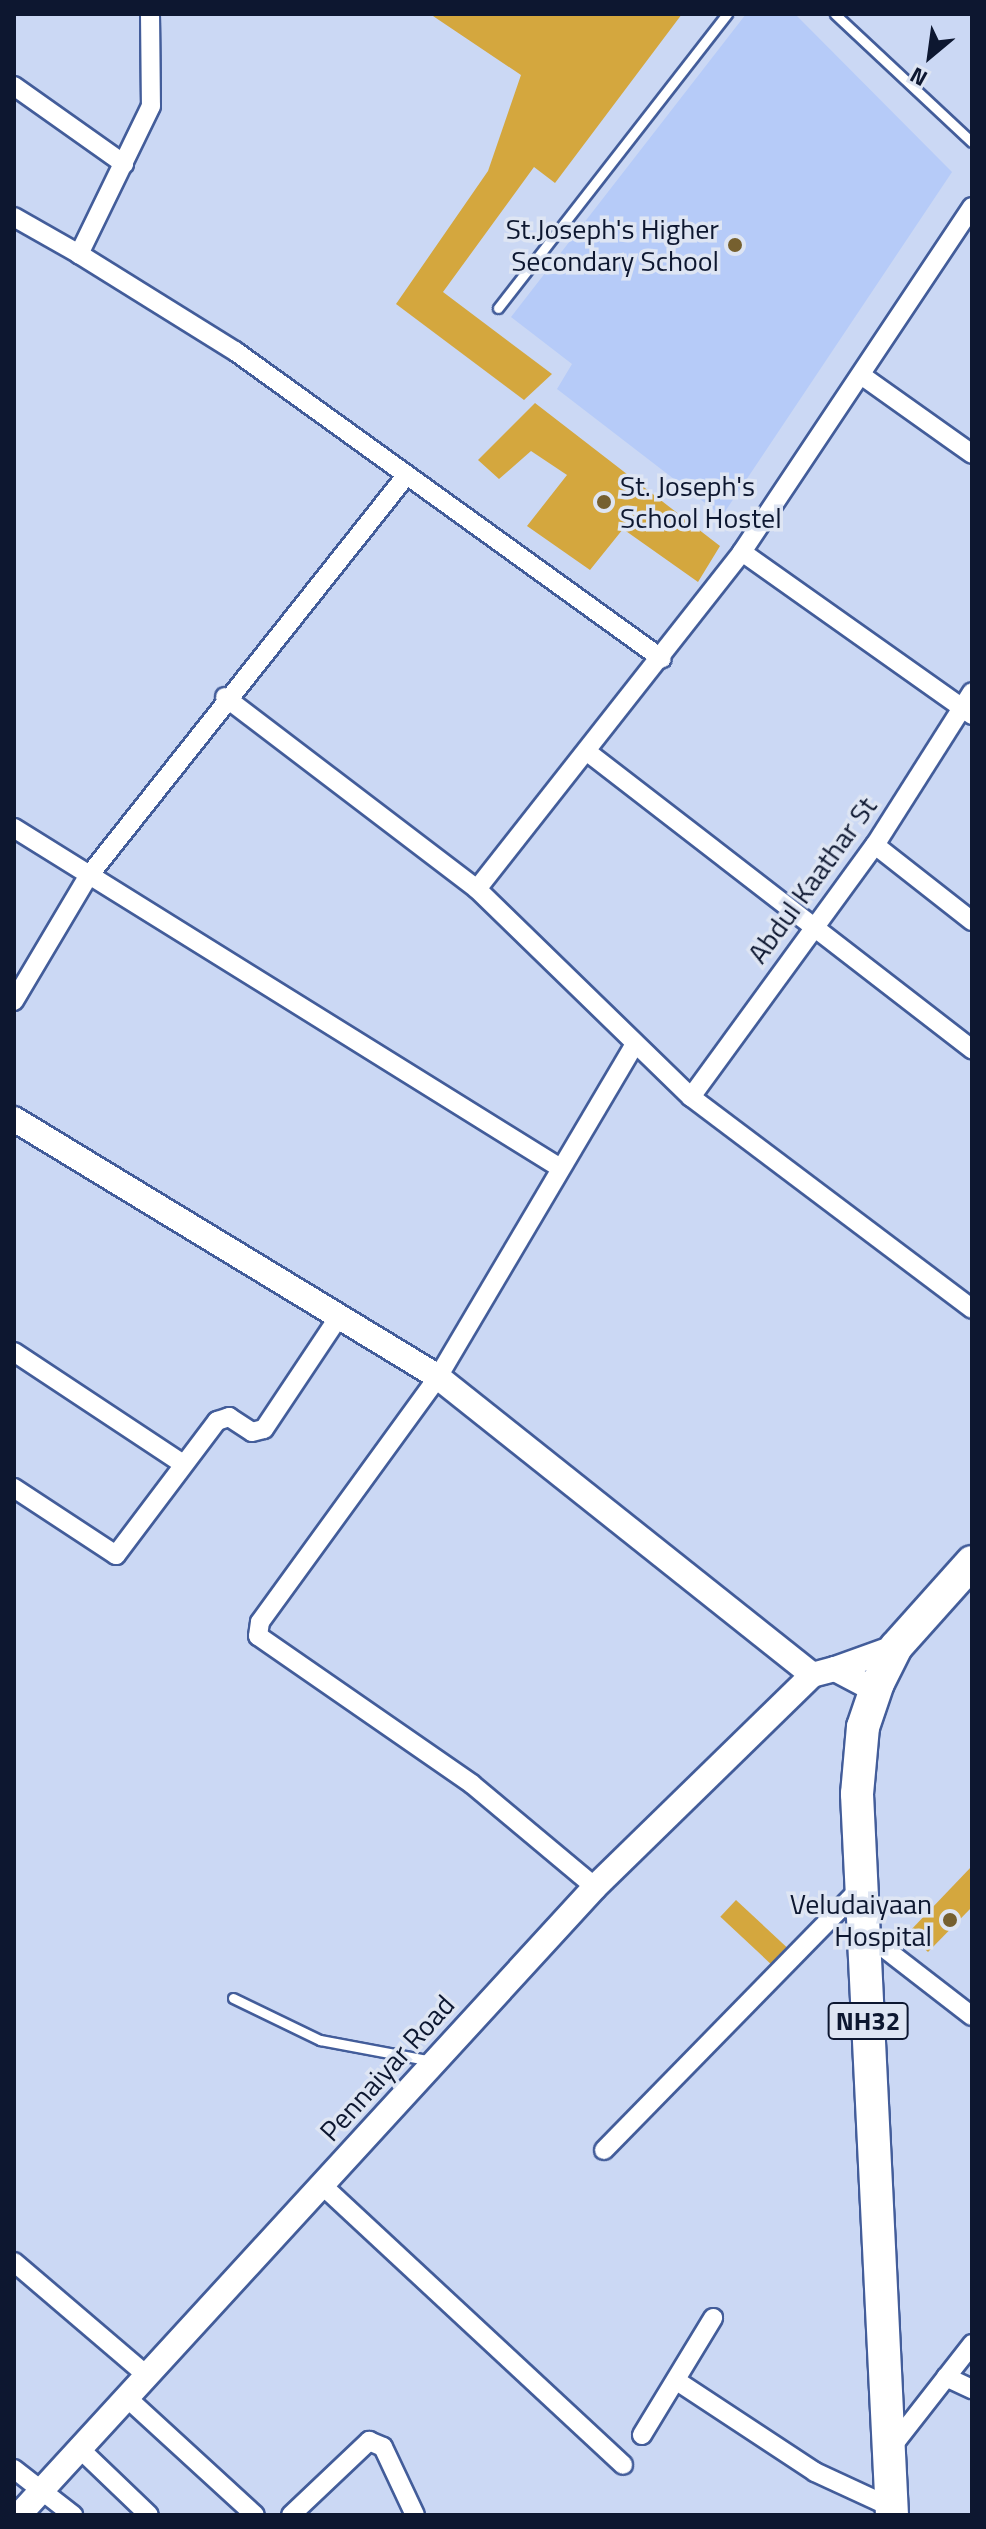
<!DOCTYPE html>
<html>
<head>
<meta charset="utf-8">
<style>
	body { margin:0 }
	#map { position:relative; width:986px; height:2529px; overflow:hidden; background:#cbd8f4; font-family:"Titillium Web",sans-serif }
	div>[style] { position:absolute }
	.built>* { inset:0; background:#b6cbf8 }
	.building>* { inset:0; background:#d4a73e; transform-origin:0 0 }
	.roads { filter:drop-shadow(2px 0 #435d9a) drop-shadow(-2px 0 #435d9a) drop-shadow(0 2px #435d9a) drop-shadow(0 -2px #435d9a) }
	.lane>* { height:9px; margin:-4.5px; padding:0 4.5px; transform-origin:4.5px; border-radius:4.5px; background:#fff }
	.street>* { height:18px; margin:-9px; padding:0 9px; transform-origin:9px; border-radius:9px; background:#fff }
	.secondary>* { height:24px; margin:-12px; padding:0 12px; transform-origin:12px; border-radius:12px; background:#fff }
	.highway>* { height:32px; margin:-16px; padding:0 16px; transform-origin:16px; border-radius:16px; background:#fff }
	.dots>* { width:22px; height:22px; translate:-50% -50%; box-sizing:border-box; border:4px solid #dee5f3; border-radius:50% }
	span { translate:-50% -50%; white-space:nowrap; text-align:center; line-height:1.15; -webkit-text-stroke:7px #dee5f3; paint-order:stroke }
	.shield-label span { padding:2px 6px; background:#dee5f3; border:2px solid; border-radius:6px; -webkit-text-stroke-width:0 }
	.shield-label { font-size:26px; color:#0d1730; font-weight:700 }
	.poi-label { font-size:28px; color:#0d1730 }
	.right { translate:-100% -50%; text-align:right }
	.left { translate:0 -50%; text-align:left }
	.street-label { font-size:28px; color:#0d1730 }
	.frame { position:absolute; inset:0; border:16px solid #0d1730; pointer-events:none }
	.north { position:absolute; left:890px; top:16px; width:80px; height:80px; -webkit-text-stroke:6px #dee5f3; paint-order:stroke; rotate:209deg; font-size:22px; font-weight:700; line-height:32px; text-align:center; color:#0d1730 }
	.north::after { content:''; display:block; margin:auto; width:28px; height:36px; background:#0d1730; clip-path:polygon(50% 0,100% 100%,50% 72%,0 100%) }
</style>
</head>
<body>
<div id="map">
	<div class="built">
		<i style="clip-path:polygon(746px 14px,795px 14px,952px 172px,722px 516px,557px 389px,572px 364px,511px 317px)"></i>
	</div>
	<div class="building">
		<i style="clip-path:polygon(430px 14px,682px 14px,555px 183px,534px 167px,443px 292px,552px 374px,524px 400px,396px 304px,488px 171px,521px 75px)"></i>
		<i style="clip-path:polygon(535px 403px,720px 546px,698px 582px,623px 529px,590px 570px,527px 526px,567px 475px,531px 451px,499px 479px,478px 460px)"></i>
		<i style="clip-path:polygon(972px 1866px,972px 1907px,928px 1952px,908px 1933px)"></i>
		<i style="left:736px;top:1900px;width:69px;height:23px;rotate:43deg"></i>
	</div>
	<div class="roads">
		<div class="lane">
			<i style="left:835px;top:14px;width:187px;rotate:43.1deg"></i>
			<i style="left:498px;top:308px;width:373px;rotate:-52.1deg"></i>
			<i style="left:233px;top:1998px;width:97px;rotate:25.8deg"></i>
			<i style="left:320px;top:2040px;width:114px;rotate:10.6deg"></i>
		</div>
		<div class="street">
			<i style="left:150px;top:14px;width:92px;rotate:89.4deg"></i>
			<i style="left:151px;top:106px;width:165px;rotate:115.9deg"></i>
			<i style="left:79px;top:254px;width:184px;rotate:31.9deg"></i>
			<i style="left:235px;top:351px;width:526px;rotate:35.8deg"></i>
			<i style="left:14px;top:86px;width:135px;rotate:35.3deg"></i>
			<i style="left:972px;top:207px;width:415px;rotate:123.7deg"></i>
			<i style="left:742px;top:552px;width:282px;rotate:35.3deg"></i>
			<i style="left:14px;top:217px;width:75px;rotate:29.6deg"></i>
			<i style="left:861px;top:375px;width:136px;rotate:35.4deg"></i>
			<i style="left:225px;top:697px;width:317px;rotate:37.3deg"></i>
			<i style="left:477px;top:889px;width:298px;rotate:44.2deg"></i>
			<i style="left:691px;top:1097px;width:352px;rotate:37deg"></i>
			<i style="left:590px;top:754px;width:483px;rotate:37.7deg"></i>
			<i style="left:14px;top:828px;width:640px;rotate:31.9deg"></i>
			<i style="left:875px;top:845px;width:123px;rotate:38.1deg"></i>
			<i style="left:477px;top:889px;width:429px;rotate:-51.8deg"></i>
			<i style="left:14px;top:1001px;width:143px;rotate:-59.3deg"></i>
			<i style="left:87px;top:878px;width:512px;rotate:-51.58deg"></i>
			<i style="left:691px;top:1097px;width:312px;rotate:-53.9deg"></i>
			<i style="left:875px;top:845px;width:181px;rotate:-57.6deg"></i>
			<i style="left:14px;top:1352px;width:201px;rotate:33.5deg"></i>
			<i style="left:14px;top:1488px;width:122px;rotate:33.3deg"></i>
			<i style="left:116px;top:1555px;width:168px;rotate:-53deg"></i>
			<i style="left:217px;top:1421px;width:13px;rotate:-18deg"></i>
			<i style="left:229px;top:1417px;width:27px;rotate:33deg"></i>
			<i style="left:252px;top:1432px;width:12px;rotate:-14deg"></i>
			<i style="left:264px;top:1429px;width:137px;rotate:-56.3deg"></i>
			<i style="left:595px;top:1887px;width:160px;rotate:-140.1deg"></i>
			<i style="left:472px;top:1784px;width:260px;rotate:-145.3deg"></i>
			<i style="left:258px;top:1636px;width:14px;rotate:-82deg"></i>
			<i style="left:260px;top:1622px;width:303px;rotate:-54deg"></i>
			<i style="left:438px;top:1377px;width:386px;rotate:-59.4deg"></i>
			<i style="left:862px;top:1931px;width:139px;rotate:37.7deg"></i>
			<i style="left:604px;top:2150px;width:366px;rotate:-45.6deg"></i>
			<i style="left:322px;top:2185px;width:411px;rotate:42.9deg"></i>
			<i style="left:14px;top:2262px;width:171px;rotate:40.5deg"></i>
			<i style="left:946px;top:2377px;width:29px;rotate:25deg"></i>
			<i style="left:677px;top:2381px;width:165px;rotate:33.4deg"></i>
			<i style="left:815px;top:2472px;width:86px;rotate:24.8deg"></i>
			<i style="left:125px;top:2396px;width:176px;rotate:42.5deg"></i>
			<i style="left:642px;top:2435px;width:137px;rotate:-58.7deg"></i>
			<i style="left:894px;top:2444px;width:127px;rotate:-52deg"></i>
			<i style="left:78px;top:2447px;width:98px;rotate:43.8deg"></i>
			<i style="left:14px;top:2469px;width:75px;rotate:37.9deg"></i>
			<i style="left:291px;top:2515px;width:108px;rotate:-43.5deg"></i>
			<i style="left:369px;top:2441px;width:15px;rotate:23deg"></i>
			<i style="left:383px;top:2447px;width:75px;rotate:64.8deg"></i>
		</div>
		<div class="secondary">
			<i style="left:14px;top:1119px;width:496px;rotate:31.3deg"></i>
			<i style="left:438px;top:1377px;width:478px;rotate:38.5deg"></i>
			<i style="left:835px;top:1669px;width:65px;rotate:-19.8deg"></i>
			<i style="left:812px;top:1675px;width:24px;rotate:-15deg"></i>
			<i style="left:835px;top:1669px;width:45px;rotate:27.7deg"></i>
			<i style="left:19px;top:2515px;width:852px;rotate:-47.47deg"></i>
			<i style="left:595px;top:1887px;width:303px;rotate:-44.3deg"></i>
		</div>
		<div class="highway">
			<i style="left:892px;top:2515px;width:722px;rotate:-92.78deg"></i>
			<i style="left:857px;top:1794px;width:67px;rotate:-84.9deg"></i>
			<i style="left:863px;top:1727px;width:46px;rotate:-71.2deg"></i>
			<i style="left:878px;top:1683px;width:40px;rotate:-63.4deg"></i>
			<i style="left:896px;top:1647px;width:114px;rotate:-48.2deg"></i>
		</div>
	</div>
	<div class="dots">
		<i style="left:735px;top:245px;background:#76602f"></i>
		<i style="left:604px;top:502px;background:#76602f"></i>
		<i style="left:950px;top:1920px;background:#76602f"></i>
	</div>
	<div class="shield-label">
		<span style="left:868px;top:2021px">NH32</span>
	</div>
	<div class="poi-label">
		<span class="right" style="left:719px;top:245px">St.Joseph's Higher<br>Secondary School</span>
		<span class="left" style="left:620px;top:502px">St. Joseph's<br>School Hostel</span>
		<span class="right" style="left:932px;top:1920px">Veludaiyaan<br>Hospital</span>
	</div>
	<div class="street-label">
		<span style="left:812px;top:880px;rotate:-54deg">Abdul Kaathar St</span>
		<span style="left:387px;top:2068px;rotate:-48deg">Pennaiyar Road</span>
	</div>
	<div class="frame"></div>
	<div class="north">N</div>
</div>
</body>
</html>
